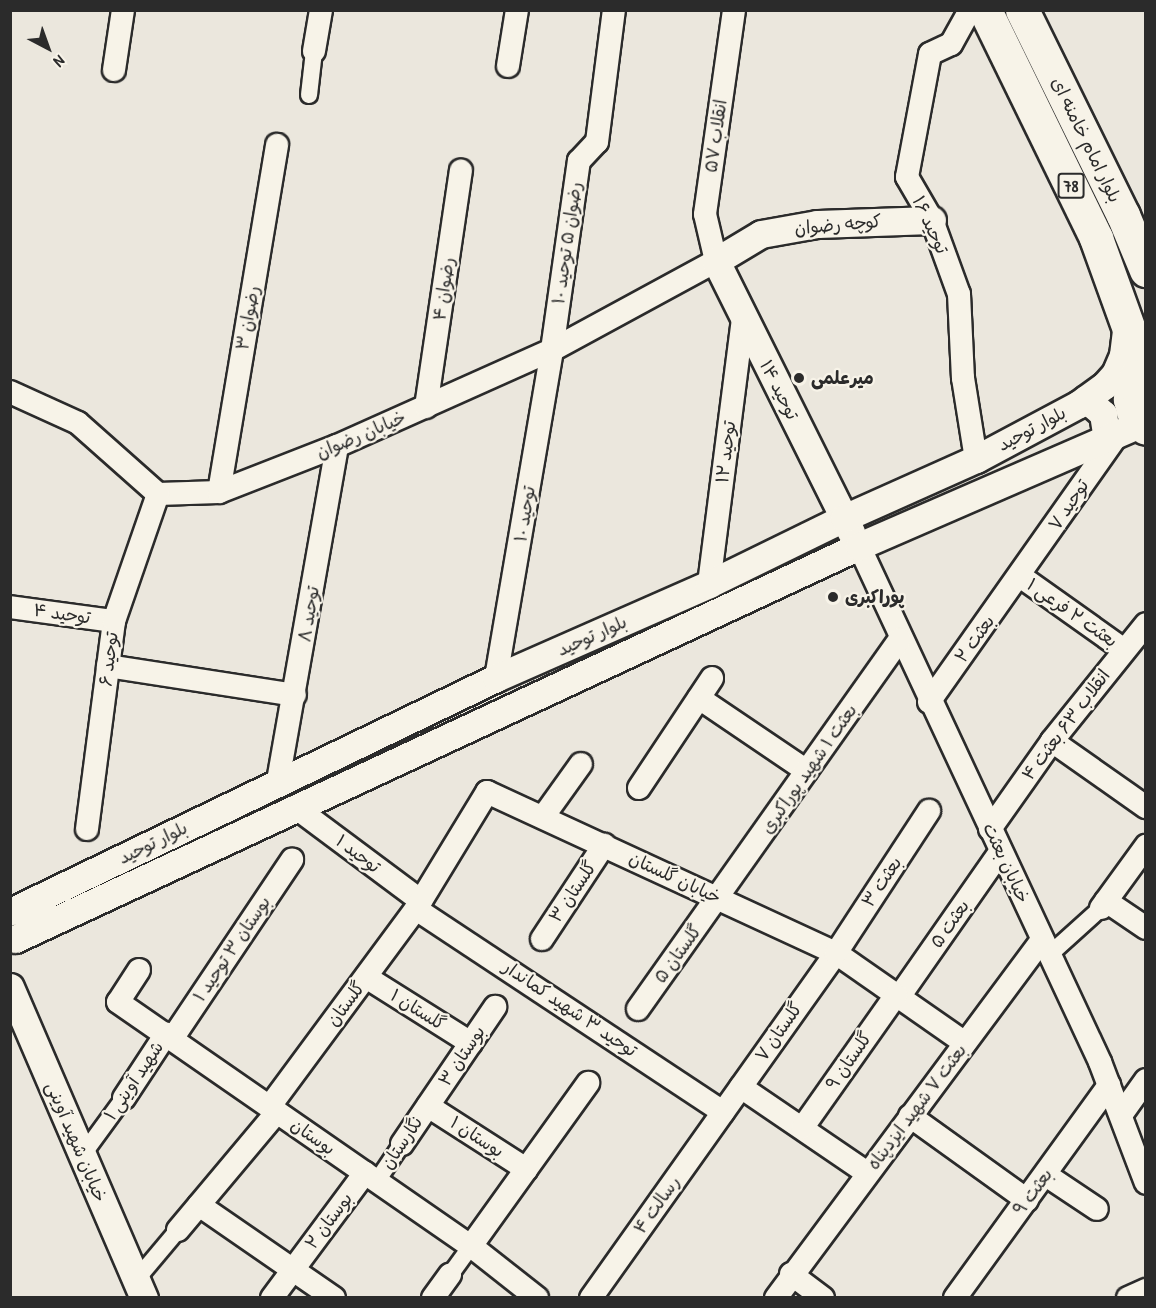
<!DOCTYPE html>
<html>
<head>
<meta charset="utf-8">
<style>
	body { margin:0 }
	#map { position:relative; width:1156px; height:1308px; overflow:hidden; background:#ebe7dd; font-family:"Patrick Hand","Playpen Sans Arabic",sans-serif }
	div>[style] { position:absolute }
	.roads { filter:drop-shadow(2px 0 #2b2b2b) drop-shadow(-2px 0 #2b2b2b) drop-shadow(0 2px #2b2b2b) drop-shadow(0 -2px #2b2b2b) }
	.pedestrian>* { height:16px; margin:-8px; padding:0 8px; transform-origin:8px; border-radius:8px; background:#f7f3e8 }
	.minor>* { height:22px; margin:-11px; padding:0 11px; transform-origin:11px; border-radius:11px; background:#f7f3e8 }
	.tertiary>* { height:27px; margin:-13.5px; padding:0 13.5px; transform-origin:13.5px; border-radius:13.5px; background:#f7f3e8 }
	.primary>* { height:33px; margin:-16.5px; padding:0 16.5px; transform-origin:16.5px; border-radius:16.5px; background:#f7f3e8 }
	.dots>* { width:16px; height:16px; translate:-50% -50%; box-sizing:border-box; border:3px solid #f7f3e8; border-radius:50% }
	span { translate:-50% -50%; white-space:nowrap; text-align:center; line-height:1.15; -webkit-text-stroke:4.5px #f7f3e8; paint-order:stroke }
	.shield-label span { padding:2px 4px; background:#f7f3e8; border:2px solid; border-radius:4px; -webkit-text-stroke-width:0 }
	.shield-label { font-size:16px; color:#2b2b2b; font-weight:700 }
	.street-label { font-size:18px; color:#2b2b2b }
	.poi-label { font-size:18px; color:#2b2b2b; font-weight:700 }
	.left { translate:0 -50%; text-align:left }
	.frame { position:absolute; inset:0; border:12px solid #2b2b2b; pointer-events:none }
	.north { position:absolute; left:18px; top:18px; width:60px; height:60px; -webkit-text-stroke:4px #f7f3e8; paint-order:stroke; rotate:139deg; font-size:16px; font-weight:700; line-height:24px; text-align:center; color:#2b2b2b }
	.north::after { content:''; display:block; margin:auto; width:21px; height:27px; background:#2b2b2b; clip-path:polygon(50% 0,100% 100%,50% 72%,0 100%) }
</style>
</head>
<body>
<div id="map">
	<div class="roads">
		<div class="pedestrian">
			<i style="left:309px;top:95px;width:44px;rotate:-83.5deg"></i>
			<i style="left:1049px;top:955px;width:70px;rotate:-42.1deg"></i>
			<i style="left:81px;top:1157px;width:73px;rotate:-53.9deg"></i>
			<i style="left:377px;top:1181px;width:45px;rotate:-56deg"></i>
			<i style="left:450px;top:1275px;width:36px;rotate:-54deg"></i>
			<i style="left:136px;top:1280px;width:65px;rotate:-50deg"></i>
		</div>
		<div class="minor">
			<i style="left:970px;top:10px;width:39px;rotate:119deg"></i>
			<i style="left:951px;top:44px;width:23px;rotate:155deg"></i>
			<i style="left:930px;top:54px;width:125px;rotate:100.6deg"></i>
			<i style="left:907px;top:177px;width:50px;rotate:59.8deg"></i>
			<i style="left:932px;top:220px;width:79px;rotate:70deg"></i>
			<i style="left:959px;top:294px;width:84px;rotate:87.3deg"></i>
			<i style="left:963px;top:378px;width:82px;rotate:80.9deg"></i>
			<i style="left:314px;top:51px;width:42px;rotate:-80.3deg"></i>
			<i style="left:508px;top:66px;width:57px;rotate:-80.9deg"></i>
			<i style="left:114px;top:70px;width:61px;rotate:-81.5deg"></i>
			<i style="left:10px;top:392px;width:75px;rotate:24.5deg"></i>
			<i style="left:78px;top:423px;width:107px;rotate:41.6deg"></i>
			<i style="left:158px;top:494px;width:61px;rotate:-1.9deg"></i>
			<i style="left:219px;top:492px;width:127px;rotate:-21.3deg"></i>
			<i style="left:337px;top:446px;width:235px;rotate:-24.1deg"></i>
			<i style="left:552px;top:350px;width:187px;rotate:-28.5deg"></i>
			<i style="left:716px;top:261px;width:48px;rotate:-103.2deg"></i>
			<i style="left:705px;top:214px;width:206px;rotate:-81.9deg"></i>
			<i style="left:426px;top:407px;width:239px;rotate:-81.6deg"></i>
			<i style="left:219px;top:492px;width:352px;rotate:-80.5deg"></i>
			<i style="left:859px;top:546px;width:570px;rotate:64.96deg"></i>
			<i style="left:1100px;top:1062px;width:129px;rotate:69.2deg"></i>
			<i style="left:1020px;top:576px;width:128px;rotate:35.4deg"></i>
			<i style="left:709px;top:584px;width:266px;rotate:-82.7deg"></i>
			<i style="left:10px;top:607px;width:105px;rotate:7.7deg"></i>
			<i style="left:108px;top:666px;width:189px;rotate:8.8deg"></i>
			<i style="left:496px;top:678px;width:333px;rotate:-80.3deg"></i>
			<i style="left:552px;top:350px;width:191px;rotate:-81.9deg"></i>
			<i style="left:579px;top:161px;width:26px;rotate:-47deg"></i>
			<i style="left:597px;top:142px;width:133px;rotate:-82.7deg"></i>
			<i style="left:699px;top:698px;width:130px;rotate:34.1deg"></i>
			<i style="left:929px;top:702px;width:328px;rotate:-54.8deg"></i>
			<i style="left:1052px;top:741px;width:115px;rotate:35.1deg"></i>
			<i style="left:278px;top:781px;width:340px;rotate:-80deg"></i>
			<i style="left:639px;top:788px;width:132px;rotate:-56.4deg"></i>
			<i style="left:295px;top:807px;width:157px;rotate:36.7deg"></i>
			<i style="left:543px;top:817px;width:65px;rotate:-54.4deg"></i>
			<i style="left:87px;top:829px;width:210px;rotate:-82.6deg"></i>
			<i style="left:114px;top:621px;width:134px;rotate:-70.9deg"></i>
			<i style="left:990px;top:829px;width:108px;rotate:-54.8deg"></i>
			<i style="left:1052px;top:741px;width:150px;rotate:-51.2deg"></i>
			<i style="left:1106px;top:901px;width:48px;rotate:34deg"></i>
			<i style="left:1101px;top:908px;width:77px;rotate:-54deg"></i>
			<i style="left:416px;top:909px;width:368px;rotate:33.5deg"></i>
			<i style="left:542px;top:939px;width:113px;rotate:-56.6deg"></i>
			<i style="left:139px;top:970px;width:38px;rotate:123deg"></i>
			<i style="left:118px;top:1002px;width:429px;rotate:34.7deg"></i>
			<i style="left:471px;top:1246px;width:84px;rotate:38.2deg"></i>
			<i style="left:366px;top:977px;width:124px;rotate:32.2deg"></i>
			<i style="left:899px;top:997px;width:177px;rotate:-55.1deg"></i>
			<i style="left:638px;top:1009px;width:453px;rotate:-54.7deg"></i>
			<i style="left:172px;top:1039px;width:216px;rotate:-56.2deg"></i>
			<i style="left:741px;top:1087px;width:153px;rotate:34.3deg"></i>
			<i style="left:124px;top:1098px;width:77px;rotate:-56.7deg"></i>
			<i style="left:270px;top:1106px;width:245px;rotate:-53.5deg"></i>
			<i style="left:416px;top:909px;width:137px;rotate:-58.7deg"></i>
			<i style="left:487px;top:792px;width:384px;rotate:24.8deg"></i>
			<i style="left:836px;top:953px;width:157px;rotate:34.9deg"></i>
			<i style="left:428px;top:1106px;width:117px;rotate:32.7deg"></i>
			<i style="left:1121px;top:1115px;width:43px;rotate:-54.5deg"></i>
			<i style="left:910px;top:1116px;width:144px;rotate:35.7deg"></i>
			<i style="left:803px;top:1127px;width:161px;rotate:-54.8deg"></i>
			<i style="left:402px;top:1144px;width:166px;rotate:-55.8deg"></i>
			<i style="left:1046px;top:1175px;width:61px;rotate:33.7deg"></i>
			<i style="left:199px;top:1205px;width:164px;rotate:34.6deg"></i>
			<i style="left:178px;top:1230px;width:154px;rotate:-50deg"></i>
			<i style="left:471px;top:1246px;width:201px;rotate:-54.3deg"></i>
			<i style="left:791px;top:1274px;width:40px;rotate:37deg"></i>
			<i style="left:272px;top:1298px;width:156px;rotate:-53.4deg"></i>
			<i style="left:433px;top:1298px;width:29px;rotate:-54deg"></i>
			<i style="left:591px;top:1298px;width:423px;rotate:-54.6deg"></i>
			<i style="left:836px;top:953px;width:170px;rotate:-56.8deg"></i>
			<i style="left:776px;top:1298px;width:446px;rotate:-53.4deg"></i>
			<i style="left:955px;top:1298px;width:263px;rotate:-54.1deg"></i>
			<i style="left:1128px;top:1298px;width:20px;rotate:-24deg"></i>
		</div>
		<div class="tertiary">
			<i style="left:1086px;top:399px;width:23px;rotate:41deg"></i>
			<i style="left:1103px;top:414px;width:25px;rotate:81deg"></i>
			<i style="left:851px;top:532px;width:303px;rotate:-116.5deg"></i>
			<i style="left:716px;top:261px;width:52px;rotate:-31deg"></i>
			<i style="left:761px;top:234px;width:57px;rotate:-10.1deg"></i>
			<i style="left:817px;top:224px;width:115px;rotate:-2deg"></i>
			<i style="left:10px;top:912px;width:539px;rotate:-25.71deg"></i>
			<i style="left:496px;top:678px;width:233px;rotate:-23.8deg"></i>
			<i style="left:709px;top:584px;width:150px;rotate:-26.1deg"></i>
			<i style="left:844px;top:518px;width:145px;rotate:-24.1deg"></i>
			<i style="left:976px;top:459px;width:117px;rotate:-28.1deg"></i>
			<i style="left:1079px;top:404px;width:32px;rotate:-36deg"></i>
			<i style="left:1105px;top:385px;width:15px;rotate:-48deg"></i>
			<i style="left:1115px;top:374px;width:21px;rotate:-67deg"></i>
			<i style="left:1123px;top:355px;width:32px;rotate:-83deg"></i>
			<i style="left:15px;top:939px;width:931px;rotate:-24.97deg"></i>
			<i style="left:859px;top:546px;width:306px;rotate:-23.5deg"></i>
			<i style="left:10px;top:987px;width:339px;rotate:66.7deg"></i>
		</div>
		<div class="primary">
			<i style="left:985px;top:10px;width:254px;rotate:64deg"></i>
			<i style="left:1096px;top:238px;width:138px;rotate:70.1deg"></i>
			<i style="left:1022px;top:10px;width:229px;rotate:63.8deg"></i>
			<i style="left:1123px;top:215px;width:60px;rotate:67.3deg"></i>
			<i style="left:1146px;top:366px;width:14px;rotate:135deg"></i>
			<i style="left:1136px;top:376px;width:24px;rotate:105deg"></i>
			<i style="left:1130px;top:399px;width:12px;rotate:76deg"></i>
			<i style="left:1133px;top:411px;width:21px;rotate:53deg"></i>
		</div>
	</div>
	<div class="dots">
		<i style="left:799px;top:378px;background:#2b2b2b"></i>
		<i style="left:833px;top:597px;background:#2b2b2b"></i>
	</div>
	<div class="shield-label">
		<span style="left:1071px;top:186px">78</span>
	</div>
	<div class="street-label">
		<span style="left:716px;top:136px;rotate:-82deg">انقلاب ۵۷</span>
		<span style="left:1086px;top:140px;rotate:64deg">بلوار امام خامنه ای</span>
		<span style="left:838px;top:225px;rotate:-5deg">کوچه رضوان</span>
		<span style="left:930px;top:225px;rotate:65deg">توحید ۱۶</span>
		<span style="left:567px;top:243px;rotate:-82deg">رضوان ۵ توحید ۱۰</span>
		<span style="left:444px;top:289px;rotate:-82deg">رضوان ۴</span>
		<span style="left:248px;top:318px;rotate:-80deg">رضوان ۳</span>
		<span style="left:779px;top:390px;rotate:63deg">توحید ۱۴</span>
		<span style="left:1032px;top:429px;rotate:-28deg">بلوار توحید</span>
		<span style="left:361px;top:435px;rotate:-23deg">خیابان رضوان</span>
		<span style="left:726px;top:452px;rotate:-83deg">توحید ۱۲</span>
		<span style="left:1069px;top:505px;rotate:-56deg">توحید ۷</span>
		<span style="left:525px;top:514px;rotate:-81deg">توحید ۱۰</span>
		<span style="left:1072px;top:613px;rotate:35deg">بعثت ۲ فرعی ۱</span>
		<span style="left:62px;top:614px;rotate:8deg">توحید ۴</span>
		<span style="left:309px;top:614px;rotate:-81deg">توحید ۸</span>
		<span style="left:592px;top:636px;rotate:-24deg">بلوار توحید</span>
		<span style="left:975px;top:639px;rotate:-54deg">بعثت ۲</span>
		<span style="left:109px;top:659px;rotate:-83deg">توحید ۶</span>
		<span style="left:1066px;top:725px;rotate:-53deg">انقلاب ۶۳ بعثت ۴</span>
		<span style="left:809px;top:769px;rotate:-55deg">بعثت ۱ شهید پوراکبری</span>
		<span style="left:153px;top:843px;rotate:-26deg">بلوار توحید</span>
		<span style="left:358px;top:854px;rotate:37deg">توحید ۱</span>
		<span style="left:1006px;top:863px;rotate:65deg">خیابان بعثت</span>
		<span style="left:675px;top:878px;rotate:25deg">خیابان گلستان</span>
		<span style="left:882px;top:882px;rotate:-56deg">بعثت ۳</span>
		<span style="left:573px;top:892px;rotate:-56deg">گلستان ۳</span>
		<span style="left:950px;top:924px;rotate:-55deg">بعثت ۵</span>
		<span style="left:232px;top:949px;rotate:-56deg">بوستان ۳ توحید ۱</span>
		<span style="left:678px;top:954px;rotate:-54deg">گلستان ۵</span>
		<span style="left:346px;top:1004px;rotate:-53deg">گلستان</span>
		<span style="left:570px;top:1009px;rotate:34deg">توحید ۳ شهید کماندار</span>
		<span style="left:418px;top:1010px;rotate:32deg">گلستان ۱</span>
		<span style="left:779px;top:1032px;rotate:-55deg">گلستان ۷</span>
		<span style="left:462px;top:1056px;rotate:-56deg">بوستان ۳</span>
		<span style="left:849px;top:1061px;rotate:-55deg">گلستان ۹</span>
		<span style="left:134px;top:1081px;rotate:-56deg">شهید آوینی ۱</span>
		<span style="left:917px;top:1107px;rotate:-53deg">بعثت ۷ شهید ایزدپناه</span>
		<span style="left:313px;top:1137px;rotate:35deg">بوستان</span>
		<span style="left:477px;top:1137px;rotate:33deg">بوستان ۱</span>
		<span style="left:76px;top:1142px;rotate:67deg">خیابان شهید آوینی</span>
		<span style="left:402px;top:1143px;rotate:-56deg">نگارستان</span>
		<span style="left:1033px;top:1192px;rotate:-54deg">بعثت ۹</span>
		<span style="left:657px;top:1205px;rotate:-55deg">رسالت ۴</span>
		<span style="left:329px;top:1221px;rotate:-53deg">بوستان ۲</span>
	</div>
	<div class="poi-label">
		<span class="left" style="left:811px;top:378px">میرعلمی</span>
		<span class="left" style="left:845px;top:597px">پوراکبری</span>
	</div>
	<div class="frame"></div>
	<div class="north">N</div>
</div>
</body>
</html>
